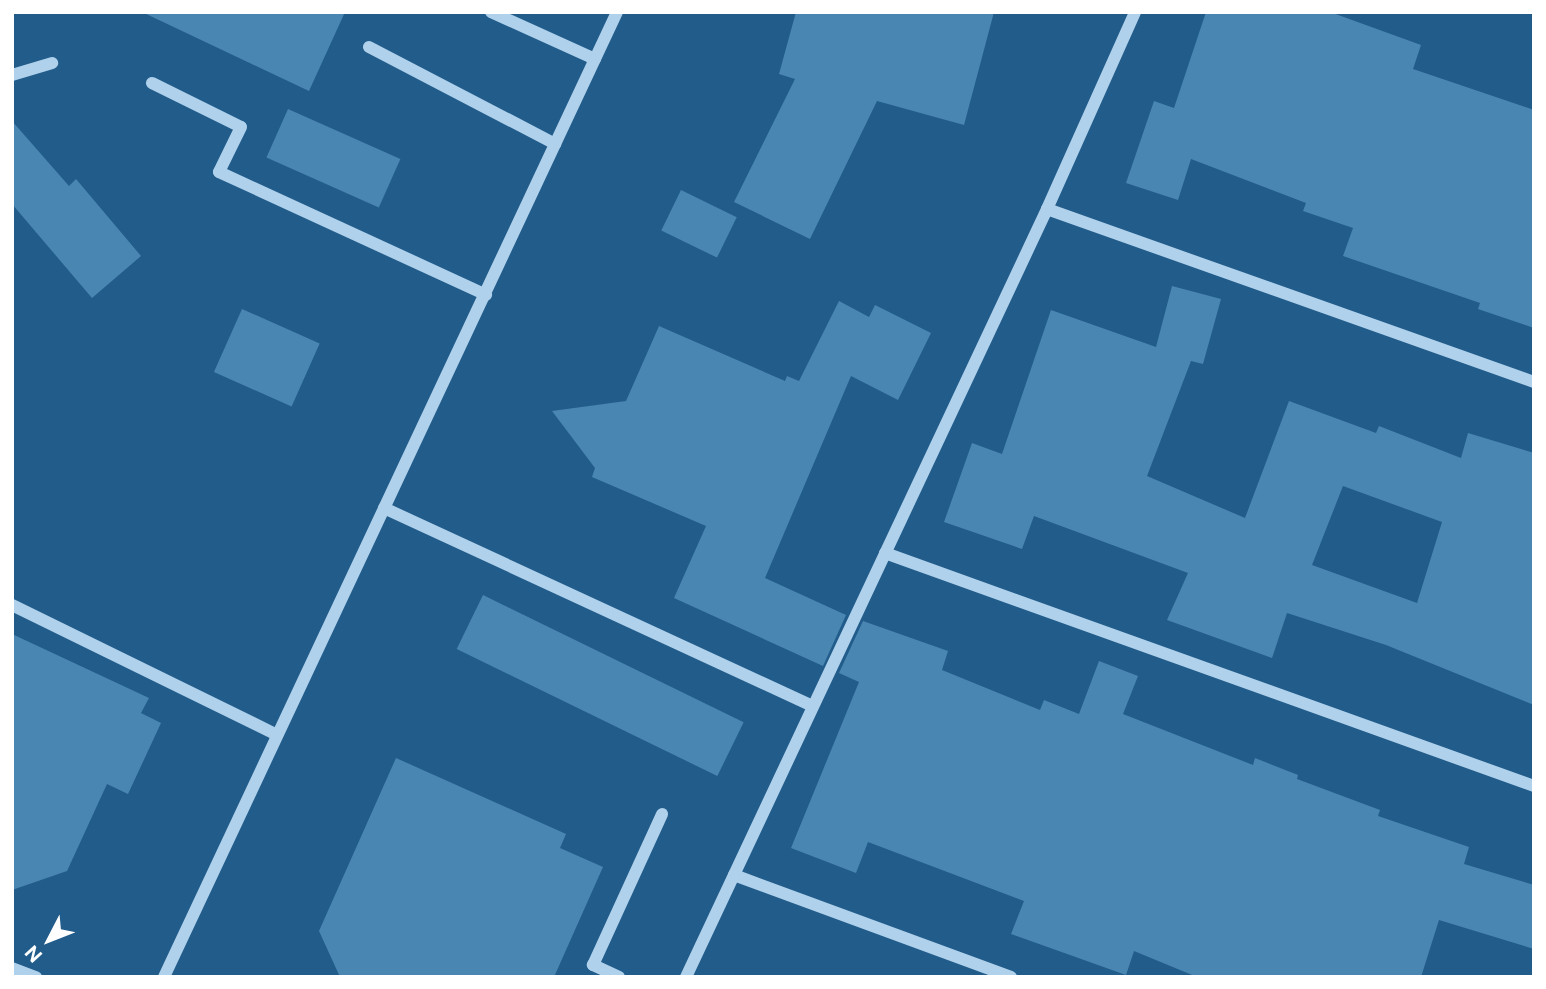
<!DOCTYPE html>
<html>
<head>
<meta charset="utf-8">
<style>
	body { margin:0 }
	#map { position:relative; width:1546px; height:989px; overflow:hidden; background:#225c8b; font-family:"Public Sans",sans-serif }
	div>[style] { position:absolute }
	.building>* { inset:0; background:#4a86b2; transform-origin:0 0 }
	.minor>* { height:12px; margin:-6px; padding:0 6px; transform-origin:6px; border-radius:6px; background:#afd1eb }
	span { translate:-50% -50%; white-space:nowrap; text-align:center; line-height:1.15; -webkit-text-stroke:5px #225c8b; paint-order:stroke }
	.frame { position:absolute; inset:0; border:14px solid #fff; pointer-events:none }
	.north { position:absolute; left:14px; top:905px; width:70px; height:70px; -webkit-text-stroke:5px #225c8b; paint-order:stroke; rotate:228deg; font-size:19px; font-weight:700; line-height:28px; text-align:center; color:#fff }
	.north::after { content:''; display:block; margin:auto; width:24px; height:32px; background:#fff; clip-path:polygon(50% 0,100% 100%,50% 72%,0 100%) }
</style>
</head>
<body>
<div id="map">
	<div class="building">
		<i style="clip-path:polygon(142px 12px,345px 12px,309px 91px)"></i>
		<i style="clip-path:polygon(796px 12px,994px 12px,964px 125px,877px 101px,810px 239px,734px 202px,795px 79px,779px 74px)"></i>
		<i style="clip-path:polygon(1206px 12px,1330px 12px,1421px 45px,1413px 69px,1534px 110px,1534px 328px,1478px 309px,1480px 303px,1343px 256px,1353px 228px,1303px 211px,1306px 203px,1191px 159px,1178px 200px,1126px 183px,1154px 101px,1174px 108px)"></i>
		<i style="left:288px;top:109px;width:123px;height:53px;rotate:24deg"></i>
		<i style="clip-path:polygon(12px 121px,69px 186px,76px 179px,141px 256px,92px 298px,12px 204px)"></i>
		<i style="left:681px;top:190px;width:62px;height:45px;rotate:26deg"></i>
		<i style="clip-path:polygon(evenodd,1172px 286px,1221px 299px,1203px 364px,1191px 361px,1147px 476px,1245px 518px,1289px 401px,1376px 433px,1379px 426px,1461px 458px,1468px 433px,1534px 453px,1534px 705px,1386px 645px,1287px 613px,1272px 658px,1167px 620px,1188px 573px,1034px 516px,1022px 549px,944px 522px,972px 443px,1002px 454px,1051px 310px,1156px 347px,1172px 286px,1343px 486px,1442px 522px,1417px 603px,1312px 565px,1343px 486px)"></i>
		<i style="clip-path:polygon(839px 301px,869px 317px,875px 305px,931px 333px,898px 400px,851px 376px,765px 578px,846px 615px,823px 666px,674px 598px,706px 526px,592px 477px,595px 468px,552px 411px,626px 401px,659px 326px,785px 381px,787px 376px,799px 381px)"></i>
		<i style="left:242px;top:309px;width:85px;height:69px;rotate:24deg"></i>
		<i style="left:483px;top:595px;width:290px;height:60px;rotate:26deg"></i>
		<i style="clip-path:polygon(863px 621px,948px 651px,942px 670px,1040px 710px,1044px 700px,1079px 714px,1099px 661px,1138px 676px,1123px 714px,1253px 765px,1255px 758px,1298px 775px,1297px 779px,1380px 810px,1378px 816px,1469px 847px,1464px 864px,1534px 885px,1534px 949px,1439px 920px,1421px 977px,1197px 977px,1134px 951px,1126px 975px,1011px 934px,1024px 901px,868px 842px,856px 873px,791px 848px,859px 682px,839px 673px)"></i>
		<i style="clip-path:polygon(12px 634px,149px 698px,141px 713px,161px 723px,128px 794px,107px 784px,67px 871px,12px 890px)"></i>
		<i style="clip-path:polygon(396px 758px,566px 834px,560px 848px,603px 867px,554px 977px,340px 977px,319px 931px)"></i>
	</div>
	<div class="minor">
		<i style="left:491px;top:12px;width:114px;rotate:24.3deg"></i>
		<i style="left:369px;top:47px;width:210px;rotate:27.5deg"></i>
		<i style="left:12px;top:75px;width:42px;rotate:-16.7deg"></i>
		<i style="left:152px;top:83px;width:99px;rotate:26.3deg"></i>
		<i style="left:241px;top:127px;width:50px;rotate:116.1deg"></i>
		<i style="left:219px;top:172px;width:294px;rotate:24.7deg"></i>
		<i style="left:1047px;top:209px;width:517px;rotate:19.56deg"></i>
		<i style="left:384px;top:508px;width:472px;rotate:24.8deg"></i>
		<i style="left:885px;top:553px;width:690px;rotate:19.75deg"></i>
		<i style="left:12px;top:605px;width:295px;rotate:26.1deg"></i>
		<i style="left:734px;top:875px;width:295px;rotate:20.2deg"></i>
		<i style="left:12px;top:968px;width:26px;rotate:21deg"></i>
		<i style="left:164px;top:977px;width:1066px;rotate:-64.85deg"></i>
		<i style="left:619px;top:977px;width:29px;rotate:-155deg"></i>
		<i style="left:593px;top:965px;width:166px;rotate:-65.4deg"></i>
		<i style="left:686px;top:977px;width:849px;rotate:-64.82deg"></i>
		<i style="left:1047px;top:209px;width:216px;rotate:-65.9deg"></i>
	</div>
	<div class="frame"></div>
	<div class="north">N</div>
</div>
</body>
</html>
